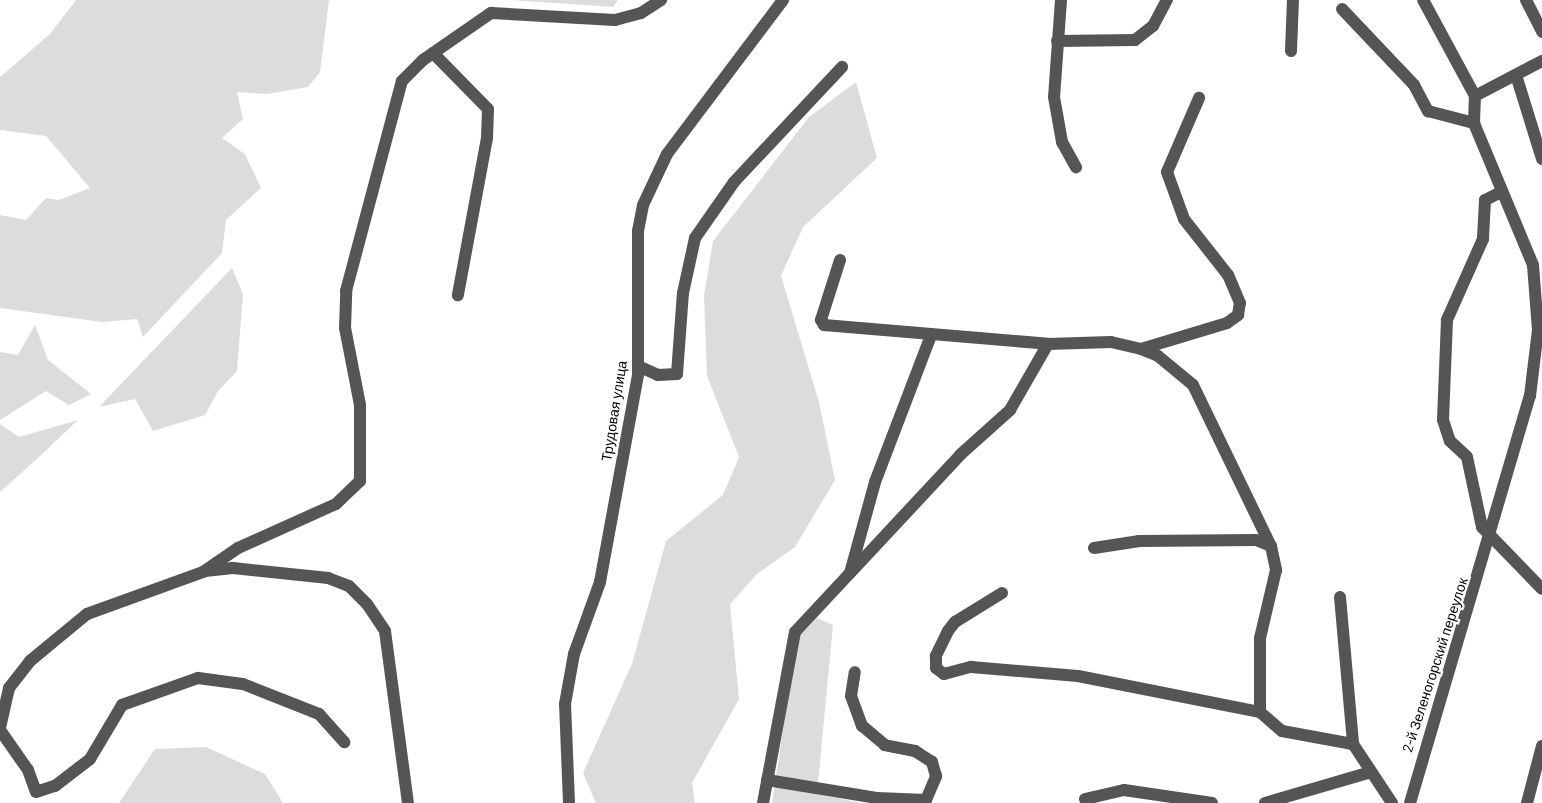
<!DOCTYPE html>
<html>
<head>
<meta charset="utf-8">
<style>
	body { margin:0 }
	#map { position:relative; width:1542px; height:803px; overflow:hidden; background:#fff; font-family:Barlow,sans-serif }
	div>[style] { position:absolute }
	.green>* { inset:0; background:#dcdcdc }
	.minor>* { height:12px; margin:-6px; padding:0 6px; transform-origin:6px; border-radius:6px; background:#555 }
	span { translate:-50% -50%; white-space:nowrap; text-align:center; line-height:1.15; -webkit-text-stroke:4.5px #fff; paint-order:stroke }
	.street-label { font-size:14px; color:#000 }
</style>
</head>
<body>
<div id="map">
	<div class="green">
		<i style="clip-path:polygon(76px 0,329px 0,320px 72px,308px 87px,267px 94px,237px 92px,243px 119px,222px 138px,245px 154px,261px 188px,226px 220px,222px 253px,143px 337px,137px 319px,102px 322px,0 308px,0 215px,26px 220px,46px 198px,59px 200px,90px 188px,46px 136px,0 130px,0 77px,50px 34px)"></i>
		<i style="clip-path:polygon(510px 0,618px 0,613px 7px)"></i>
		<i style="clip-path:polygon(856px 82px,877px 158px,803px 227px,781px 276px,819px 402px,835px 480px,795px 547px,757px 574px,730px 604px,739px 699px,692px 783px,695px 803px,596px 803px,583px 773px,632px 664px,666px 541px,723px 495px,739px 457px,707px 376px,704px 296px,713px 241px,809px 117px)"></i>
		<i style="clip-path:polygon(232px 268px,243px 294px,237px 371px,218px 391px,205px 415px,153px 431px,135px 399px,99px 407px)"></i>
		<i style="clip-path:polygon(35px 325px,48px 360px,91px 394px,69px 405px,46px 391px,0 420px,0 352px,18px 355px)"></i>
		<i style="clip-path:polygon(78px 420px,39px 457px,0 492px,0 424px,19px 437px)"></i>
		<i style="clip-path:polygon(817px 618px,833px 625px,817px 794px,861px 803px,772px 803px,797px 638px)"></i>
		<i style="clip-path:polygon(206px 747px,265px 774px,283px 803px,119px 803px,155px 749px)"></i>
	</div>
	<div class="minor">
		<i style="left:1061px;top:0;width:97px;rotate:94.1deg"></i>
		<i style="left:1054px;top:97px;width:46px;rotate:79.9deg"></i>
		<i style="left:1062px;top:142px;width:29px;rotate:61deg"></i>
		<i style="left:1526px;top:0;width:36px;rotate:63deg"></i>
		<i style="left:1342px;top:9px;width:105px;rotate:46.5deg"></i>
		<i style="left:1414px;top:85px;width:30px;rotate:62deg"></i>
		<i style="left:1428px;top:111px;width:48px;rotate:14.6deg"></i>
		<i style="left:1057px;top:41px;width:78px;rotate:-0.7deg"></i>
		<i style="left:1135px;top:40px;width:23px;rotate:-38deg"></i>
		<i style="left:1153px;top:26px;width:30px;rotate:-62deg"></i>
		<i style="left:1291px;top:51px;width:51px;rotate:-87.8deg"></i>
		<i style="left:433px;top:53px;width:78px;rotate:45.5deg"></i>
		<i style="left:488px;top:109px;width:29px;rotate:92deg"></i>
		<i style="left:487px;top:138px;width:160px;rotate:100.5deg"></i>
		<i style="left:1516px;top:75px;width:88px;rotate:72.8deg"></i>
		<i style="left:1475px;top:96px;width:76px;rotate:-27.6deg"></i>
		<i style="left:1501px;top:192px;width:18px;rotate:153deg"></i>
		<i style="left:1485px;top:200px;width:39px;rotate:93deg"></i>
		<i style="left:1483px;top:239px;width:89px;rotate:114deg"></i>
		<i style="left:1447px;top:320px;width:100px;rotate:92.3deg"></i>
		<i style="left:1443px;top:420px;width:22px;rotate:72deg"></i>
		<i style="left:1450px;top:441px;width:23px;rotate:43deg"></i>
		<i style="left:1467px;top:457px;width:72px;rotate:77.9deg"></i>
		<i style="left:1482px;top:527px;width:86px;rotate:45.9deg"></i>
		<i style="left:840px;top:260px;width:63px;rotate:107.6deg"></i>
		<i style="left:821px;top:320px;width:6px;rotate:59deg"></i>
		<i style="left:824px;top:325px;width:225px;rotate:4.8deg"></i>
		<i style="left:1048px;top:344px;width:63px;rotate:-1.8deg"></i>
		<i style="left:1111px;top:342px;width:31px;rotate:13deg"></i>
		<i style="left:1141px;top:349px;width:90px;rotate:-16.8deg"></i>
		<i style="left:1227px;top:323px;width:14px;rotate:-36deg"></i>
		<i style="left:1238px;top:315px;width:12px;rotate:-81deg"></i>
		<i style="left:1240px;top:303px;width:30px;rotate:-113deg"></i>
		<i style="left:1228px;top:275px;width:71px;rotate:-128.2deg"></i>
		<i style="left:1184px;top:219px;width:50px;rotate:-109.9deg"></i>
		<i style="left:1167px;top:172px;width:81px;rotate:-66.6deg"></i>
		<i style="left:1141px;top:349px;width:18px;rotate:22deg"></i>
		<i style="left:1158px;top:356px;width:45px;rotate:39.6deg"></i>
		<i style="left:1193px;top:385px;width:179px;rotate:64.2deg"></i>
		<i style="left:1271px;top:546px;width:25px;rotate:78deg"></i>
		<i style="left:1276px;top:570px;width:70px;rotate:103.2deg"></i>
		<i style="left:1260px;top:638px;width:74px;rotate:90deg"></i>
		<i style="left:1260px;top:712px;width:29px;rotate:41deg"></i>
		<i style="left:1282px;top:731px;width:72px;rotate:10.4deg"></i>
		<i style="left:638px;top:366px;width:22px;rotate:24deg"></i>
		<i style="left:658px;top:375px;width:19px;rotate:-3deg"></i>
		<i style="left:677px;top:374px;width:81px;rotate:-85.8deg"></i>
		<i style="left:683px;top:293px;width:56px;rotate:-77.7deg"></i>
		<i style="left:695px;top:238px;width:68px;rotate:-55.1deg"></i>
		<i style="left:734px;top:182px;width:158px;rotate:-46.8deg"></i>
		<i style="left:1094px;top:548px;width:46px;rotate:-8.8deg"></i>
		<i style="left:1139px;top:541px;width:117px;rotate:-0.5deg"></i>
		<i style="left:1256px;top:540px;width:16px;rotate:22deg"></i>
		<i style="left:205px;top:571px;width:28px;rotate:-6deg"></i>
		<i style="left:233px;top:568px;width:96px;rotate:6deg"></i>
		<i style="left:328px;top:578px;width:22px;rotate:21deg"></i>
		<i style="left:349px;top:586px;width:25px;rotate:45deg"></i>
		<i style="left:367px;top:604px;width:32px;rotate:56deg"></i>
		<i style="left:385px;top:631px;width:174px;rotate:82.4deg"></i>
		<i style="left:852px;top:571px;width:160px;rotate:-47deg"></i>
		<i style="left:961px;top:454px;width:66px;rotate:-41.9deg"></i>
		<i style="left:1010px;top:410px;width:76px;rotate:-60.1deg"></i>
		<i style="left:1002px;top:593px;width:55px;rotate:148.3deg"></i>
		<i style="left:955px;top:622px;width:11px;rotate:128deg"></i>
		<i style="left:948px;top:631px;width:28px;rotate:116deg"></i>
		<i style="left:936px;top:656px;width:12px;rotate:90deg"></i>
		<i style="left:936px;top:668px;width:10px;rotate:37deg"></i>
		<i style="left:944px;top:674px;width:28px;rotate:-15deg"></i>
		<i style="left:971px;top:667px;width:107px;rotate:4.8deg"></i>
		<i style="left:1078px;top:676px;width:186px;rotate:11.2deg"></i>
		<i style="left:1340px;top:597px;width:148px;rotate:84.9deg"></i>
		<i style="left:1353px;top:744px;width:71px;rotate:56.5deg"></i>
		<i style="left:0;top:728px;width:41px;rotate:-77.3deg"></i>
		<i style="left:9px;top:688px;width:34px;rotate:-52deg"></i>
		<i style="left:30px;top:661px;width:74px;rotate:-39.5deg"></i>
		<i style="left:87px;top:614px;width:123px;rotate:-19.9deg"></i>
		<i style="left:203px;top:572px;width:42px;rotate:-34.4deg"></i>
		<i style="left:238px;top:548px;width:107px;rotate:-24.2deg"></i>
		<i style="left:336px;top:504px;width:33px;rotate:-44deg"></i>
		<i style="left:360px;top:481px;width:76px;rotate:-90deg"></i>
		<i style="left:360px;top:405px;width:78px;rotate:-101deg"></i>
		<i style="left:345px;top:328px;width:37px;rotate:-88deg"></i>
		<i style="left:346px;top:291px;width:217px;rotate:-75.1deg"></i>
		<i style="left:402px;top:81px;width:30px;rotate:-45deg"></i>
		<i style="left:423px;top:60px;width:83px;rotate:-34.7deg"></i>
		<i style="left:491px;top:13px;width:124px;rotate:3.2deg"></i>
		<i style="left:615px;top:20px;width:27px;rotate:-15deg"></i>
		<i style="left:641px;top:13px;width:24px;rotate:-33deg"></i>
		<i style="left:0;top:730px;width:49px;rotate:55deg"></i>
		<i style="left:28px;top:770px;width:23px;rotate:70deg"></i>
		<i style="left:36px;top:792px;width:20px;rotate:-18deg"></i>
		<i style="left:55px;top:786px;width:44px;rotate:-37.6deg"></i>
		<i style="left:90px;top:759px;width:63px;rotate:-59.3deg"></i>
		<i style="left:122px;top:705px;width:81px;rotate:-19.6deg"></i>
		<i style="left:198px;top:678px;width:45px;rotate:7.6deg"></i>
		<i style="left:243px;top:684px;width:82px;rotate:21.5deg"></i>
		<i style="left:319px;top:714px;width:38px;rotate:48deg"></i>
		<i style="left:767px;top:780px;width:111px;rotate:9.3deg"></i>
		<i style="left:877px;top:798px;width:49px;rotate:2.3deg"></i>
		<i style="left:926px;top:800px;width:26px;rotate:-67deg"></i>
		<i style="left:936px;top:776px;width:15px;rotate:-106deg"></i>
		<i style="left:932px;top:762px;width:20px;rotate:-147deg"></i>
		<i style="left:915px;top:751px;width:31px;rotate:-169deg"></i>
		<i style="left:885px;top:745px;width:30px;rotate:-140deg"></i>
		<i style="left:862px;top:726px;width:32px;rotate:-110deg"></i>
		<i style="left:851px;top:696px;width:24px;rotate:-81deg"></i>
		<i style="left:1085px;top:799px;width:40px;rotate:-13deg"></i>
		<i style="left:1124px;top:790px;width:89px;rotate:8.4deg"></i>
		<i style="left:569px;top:803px;width:99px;rotate:-92.3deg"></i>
		<i style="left:565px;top:704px;width:51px;rotate:-79.8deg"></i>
		<i style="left:574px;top:654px;width:77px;rotate:-70.1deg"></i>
		<i style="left:600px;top:582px;width:211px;rotate:-79.6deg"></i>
		<i style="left:638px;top:374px;width:143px;rotate:-90deg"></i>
		<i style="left:638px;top:231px;width:26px;rotate:-79deg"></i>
		<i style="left:643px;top:205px;width:56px;rotate:-64.8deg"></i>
		<i style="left:667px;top:154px;width:193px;rotate:-53deg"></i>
		<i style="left:763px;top:803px;width:174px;rotate:-79.4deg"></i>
		<i style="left:795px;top:632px;width:81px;rotate:-47deg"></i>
		<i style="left:850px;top:573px;width:94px;rotate:-74.6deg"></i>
		<i style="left:875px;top:482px;width:157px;rotate:-69.1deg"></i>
		<i style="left:1265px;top:803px;width:110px;rotate:-16.3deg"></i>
		<i style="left:1410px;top:803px;width:424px;rotate:-73.6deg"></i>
		<i style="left:1530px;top:396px;width:66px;rotate:-83.1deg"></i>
		<i style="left:1538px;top:330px;width:65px;rotate:-94.4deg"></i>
		<i style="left:1533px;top:265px;width:154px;rotate:-112.6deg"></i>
		<i style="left:1474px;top:123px;width:27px;rotate:-88deg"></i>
		<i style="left:1475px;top:96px;width:109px;rotate:-118.4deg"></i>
		<i style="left:1527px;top:803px;width:59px;rotate:-75.3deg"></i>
	</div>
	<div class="street-label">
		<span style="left:614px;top:411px;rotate:-81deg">Трудовая улица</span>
		<span style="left:1435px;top:665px;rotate:-72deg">2-й Зеленогорский переулок</span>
	</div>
</div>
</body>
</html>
